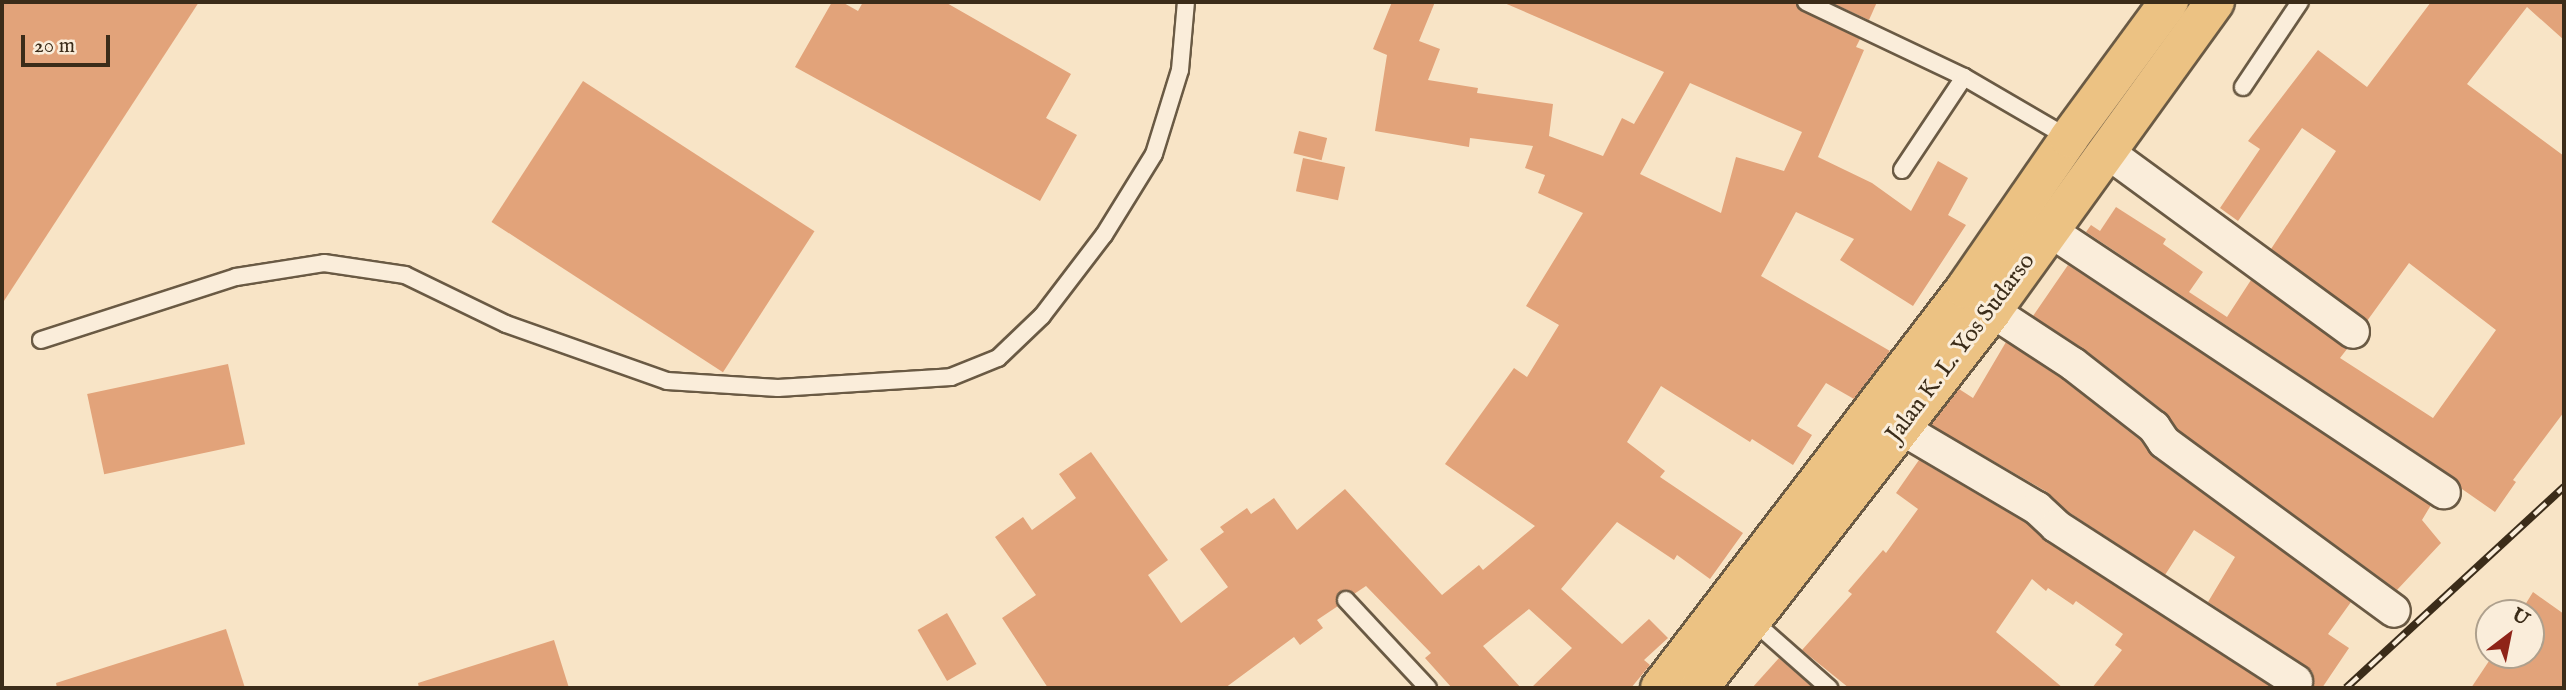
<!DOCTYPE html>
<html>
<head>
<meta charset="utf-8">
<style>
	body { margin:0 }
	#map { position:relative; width:2566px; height:690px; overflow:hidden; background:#f8e4c6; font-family:"IM FELL English",serif }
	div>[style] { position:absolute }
	.building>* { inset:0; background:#e2a37a; transform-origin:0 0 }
	.roads { filter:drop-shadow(2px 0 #6a5a44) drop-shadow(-2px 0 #6a5a44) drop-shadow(0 2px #6a5a44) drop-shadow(0 -2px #6a5a44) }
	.lane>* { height:16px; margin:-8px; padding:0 8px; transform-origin:8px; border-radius:8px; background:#faedda }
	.street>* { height:32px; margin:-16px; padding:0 16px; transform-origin:16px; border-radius:16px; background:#faedda }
	.highway>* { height:38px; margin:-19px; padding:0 19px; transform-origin:19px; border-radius:19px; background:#ecc283 }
	.rail>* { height:8px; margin-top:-4px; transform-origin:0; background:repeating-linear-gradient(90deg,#faedda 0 16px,#3b2c19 0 32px); box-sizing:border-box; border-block:2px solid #3b2c19 }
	span { translate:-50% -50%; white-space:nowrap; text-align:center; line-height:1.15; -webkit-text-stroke:6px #faedda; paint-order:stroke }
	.street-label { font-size:24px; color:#3b2c19 }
	.frame { position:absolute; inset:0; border:4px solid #3b2c19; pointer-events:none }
	.north { position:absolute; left:2475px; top:599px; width:70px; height:70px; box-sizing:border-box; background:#faedda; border:2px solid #aea08d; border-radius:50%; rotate:32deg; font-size:19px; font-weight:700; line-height:28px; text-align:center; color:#3b2c19 }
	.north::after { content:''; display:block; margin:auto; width:24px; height:32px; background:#8f2418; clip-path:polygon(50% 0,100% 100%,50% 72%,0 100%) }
	.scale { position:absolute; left:21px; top:35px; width:89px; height:32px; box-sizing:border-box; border:4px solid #3b2c19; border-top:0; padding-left:9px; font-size:21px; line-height:24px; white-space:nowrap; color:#3b2c19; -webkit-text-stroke:5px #faedda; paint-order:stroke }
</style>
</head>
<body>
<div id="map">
	<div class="building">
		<i style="clip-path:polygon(2px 2px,199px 2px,2px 304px)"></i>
		<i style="clip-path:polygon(832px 2px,842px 2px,858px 11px,863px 2px,945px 2px,1071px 74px,1046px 118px,1077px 135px,1040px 201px,795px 67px)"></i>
		<i style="clip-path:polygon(evenodd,1392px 2px,1435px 2px,1419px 41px,1440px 49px,1428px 80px,1478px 88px,1477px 93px,1553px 104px,1549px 136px,1603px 156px,1622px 118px,1634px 124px,1664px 72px,1502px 2px,1796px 2px,1802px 11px,1860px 39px,1856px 47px,1864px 50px,1818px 157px,1872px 183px,1911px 211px,1938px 161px,1968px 178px,1948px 215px,1966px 225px,1913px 306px,1840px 260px,1854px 239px,1796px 212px,1761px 276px,1890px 351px,1854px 399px,1826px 383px,1797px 426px,1812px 435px,1793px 465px,1752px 439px,1750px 442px,1661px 386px,1627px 442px,1665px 471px,1660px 477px,1743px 533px,1710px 579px,1677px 555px,1674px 560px,1617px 522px,1561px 589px,1622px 644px,1649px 619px,1668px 638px,1644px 660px,1650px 665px,1631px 688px,1531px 688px,1572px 648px,1529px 609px,1483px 646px,1521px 688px,1452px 688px,1425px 658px,1431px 653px,1366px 586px,1354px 594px,1348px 590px,1339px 592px,1336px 598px,1338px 606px,1317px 620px,1323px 628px,1300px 645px,1294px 637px,1225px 688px,1048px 688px,1002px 618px,1036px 595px,995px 537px,1023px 517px,1032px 530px,1076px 498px,1059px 474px,1091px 452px,1168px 560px,1148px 575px,1181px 623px,1228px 587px,1200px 549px,1224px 532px,1220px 527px,1247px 508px,1251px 514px,1274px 498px,1297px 530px,1345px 489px,1442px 595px,1479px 565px,1483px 570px,1535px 526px,1445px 464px,1514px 368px,1527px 377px,1559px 325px,1526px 306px,1583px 213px,1538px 193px,1545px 175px,1525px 168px,1533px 146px,1470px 138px,1469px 147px,1375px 131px,1387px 55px,1373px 49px,1392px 2px,1690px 83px,1802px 132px,1784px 171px,1736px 157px,1721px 213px,1640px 174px,1690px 83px)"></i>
		<i style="clip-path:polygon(1830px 2px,1877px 2px,1869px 20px)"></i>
		<i style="clip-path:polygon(2431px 2px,2564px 2px,2564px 40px,2527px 7px,2467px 84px,2564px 156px,2564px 412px,2513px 480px,2516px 482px,2495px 512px,2462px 489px,2454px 477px,2086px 232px,2091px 225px,2100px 231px,2116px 207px,2166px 239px,2163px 244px,2203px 272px,2189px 292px,2227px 317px,2251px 280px,2347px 349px,2340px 358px,2433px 418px,2496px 330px,2409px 263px,2367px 321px,2271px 249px,2336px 151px,2302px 128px,2238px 221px,2220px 208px,2260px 149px,2248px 141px,2318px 50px,2367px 87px)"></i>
		<i style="left:583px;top:81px;width:276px;height:168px;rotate:33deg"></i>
		<i style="left:1299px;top:131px;width:29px;height:23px;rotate:14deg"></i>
		<i style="left:1303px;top:158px;width:43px;height:34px;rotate:12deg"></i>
		<i style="clip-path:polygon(2068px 265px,2431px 505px,2422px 520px,2441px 543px,2397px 590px,2177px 429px,2165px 412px,2084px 349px,2033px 316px)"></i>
		<i style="clip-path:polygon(2006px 342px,2062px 379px,2140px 440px,2153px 457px,2351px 602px,2328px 634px,2349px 648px,2322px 688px,2312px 688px,2313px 673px,2306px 666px,2208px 602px,2235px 557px,2194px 530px,2165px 575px,2067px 511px,2047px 492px,1931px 425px,1959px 389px,1973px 398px)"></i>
		<i style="left:228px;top:364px;width:82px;height:144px;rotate:78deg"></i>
		<i style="clip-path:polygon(1919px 460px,2026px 523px,2046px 541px,2273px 688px,2092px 688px,2122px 650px,2115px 645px,2123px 634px,2076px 601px,2073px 605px,2048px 588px,2046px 591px,2032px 579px,1996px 632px,2063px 688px,1849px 688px,1802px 650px,1852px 594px,1848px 591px,1883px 550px,1886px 553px,1918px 509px,1896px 493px)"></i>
		<i style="clip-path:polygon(2533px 592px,2564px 614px,2564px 688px,2471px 688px,2493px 655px,2531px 655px,2531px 613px,2520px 613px)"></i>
		<i style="left:947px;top:613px;width:59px;height:34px;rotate:60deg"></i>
		<i style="clip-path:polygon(226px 629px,245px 688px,57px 688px,56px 683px)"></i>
		<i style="clip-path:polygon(554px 640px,569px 688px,419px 688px,418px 683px)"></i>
		<i style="clip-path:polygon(1779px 658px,1813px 688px,1752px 688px)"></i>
	</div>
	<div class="roads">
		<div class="lane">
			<i style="left:1806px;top:2px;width:175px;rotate:25.4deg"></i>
			<i style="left:2243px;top:87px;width:102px;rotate:-56.2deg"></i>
			<i style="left:1902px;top:170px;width:112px;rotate:-56.3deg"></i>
			<i style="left:1964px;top:77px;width:121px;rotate:30.2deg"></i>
			<i style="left:41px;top:340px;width:205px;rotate:-17.9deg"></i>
			<i style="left:236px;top:277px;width:89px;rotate:-9deg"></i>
			<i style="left:324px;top:263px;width:82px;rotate:8.4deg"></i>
			<i style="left:405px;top:275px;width:112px;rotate:25.9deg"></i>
			<i style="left:506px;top:324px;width:171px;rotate:19.5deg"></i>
			<i style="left:667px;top:381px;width:111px;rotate:3.6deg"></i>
			<i style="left:778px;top:388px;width:173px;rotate:-3.6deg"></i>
			<i style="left:951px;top:377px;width:51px;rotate:-22deg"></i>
			<i style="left:998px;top:358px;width:61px;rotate:-43.7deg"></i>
			<i style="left:1042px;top:316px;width:102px;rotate:-52.6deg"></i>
			<i style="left:1104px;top:235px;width:95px;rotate:-58.3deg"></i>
			<i style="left:1154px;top:154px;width:88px;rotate:-72.8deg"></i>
			<i style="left:1180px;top:70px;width:68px;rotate:-85deg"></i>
			<i style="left:1346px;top:600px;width:120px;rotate:47deg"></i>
			<i style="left:1752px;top:620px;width:103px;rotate:41.4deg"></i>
		</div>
		<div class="street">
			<i style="left:2106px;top:151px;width:306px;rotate:36.2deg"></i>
			<i style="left:2049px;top:230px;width:474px;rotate:33.6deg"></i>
			<i style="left:1992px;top:311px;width:97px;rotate:33.2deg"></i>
			<i style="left:2073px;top:364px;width:103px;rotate:37.9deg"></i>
			<i style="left:2154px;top:427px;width:18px;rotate:56deg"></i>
			<i style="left:2164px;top:442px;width:285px;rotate:36.3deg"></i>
			<i style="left:1901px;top:428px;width:158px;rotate:30.5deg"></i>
			<i style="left:2037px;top:508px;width:26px;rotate:43deg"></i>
			<i style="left:2056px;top:526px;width:286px;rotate:32.9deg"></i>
		</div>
		<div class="highway">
			<i style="left:1660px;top:688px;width:502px;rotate:-52.61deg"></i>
			<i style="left:1965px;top:289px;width:183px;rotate:-55.4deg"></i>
			<i style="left:2069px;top:138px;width:169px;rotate:-53.7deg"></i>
			<i style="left:1699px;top:688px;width:477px;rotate:-52.1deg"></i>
			<i style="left:1992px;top:311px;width:381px;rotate:-54.2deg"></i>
		</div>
	</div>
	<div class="rail">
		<i style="left:2346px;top:688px;width:297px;rotate:-42.7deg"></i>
	</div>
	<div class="street-label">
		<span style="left:1961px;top:348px;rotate:-53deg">Jalan K. L. Yos Sudarso</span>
	</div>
	<div class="frame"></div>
	<div class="north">U</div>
	<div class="scale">20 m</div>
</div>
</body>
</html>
